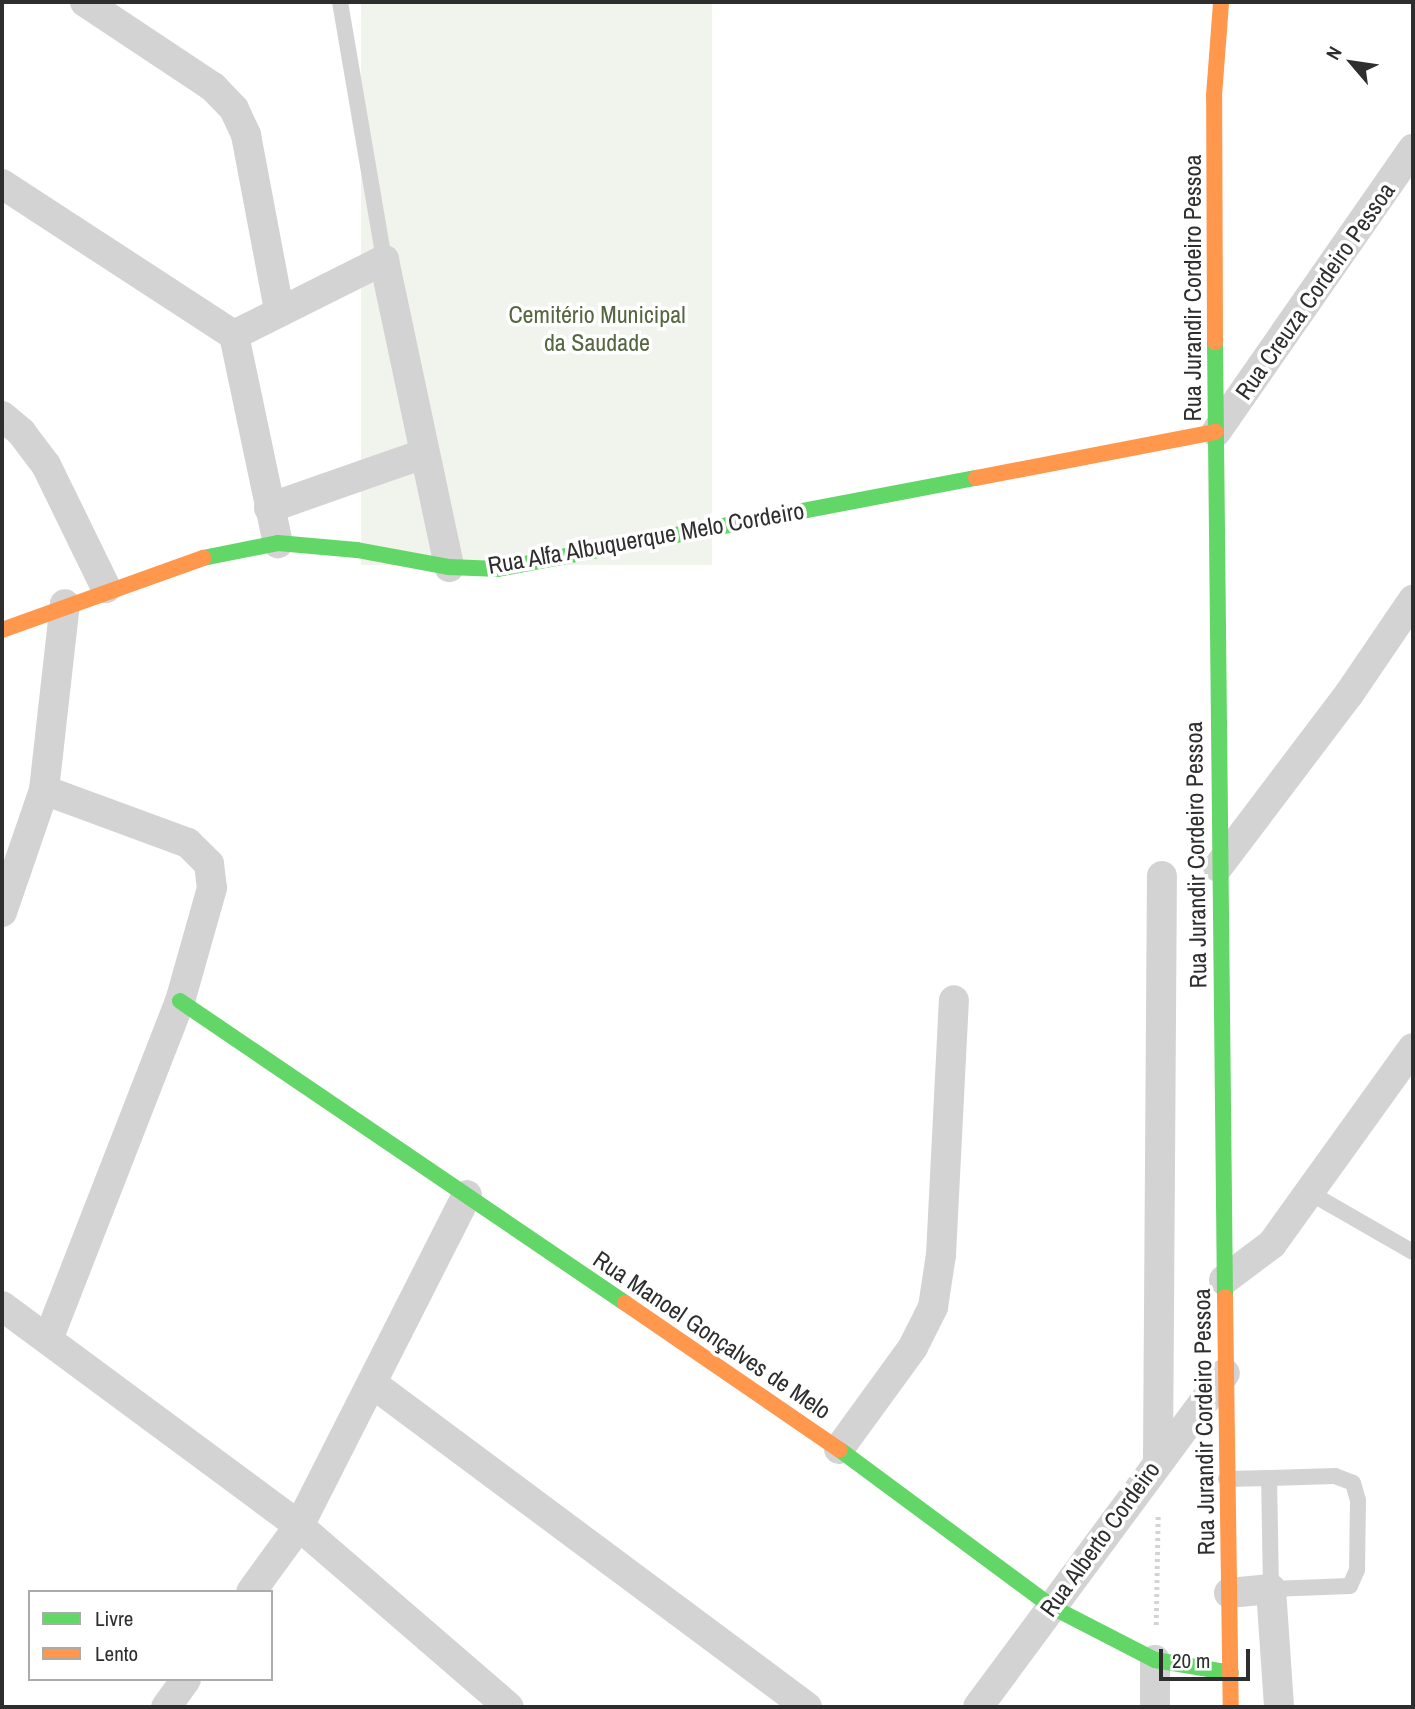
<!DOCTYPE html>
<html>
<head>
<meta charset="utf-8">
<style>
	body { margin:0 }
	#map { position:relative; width:1415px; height:1709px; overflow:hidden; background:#fff; font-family:"Archivo Narrow",sans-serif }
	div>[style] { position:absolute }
	.green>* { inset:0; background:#f1f3ed; transform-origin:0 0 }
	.path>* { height:4.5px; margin-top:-2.25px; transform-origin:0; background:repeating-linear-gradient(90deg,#d3d3d3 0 3.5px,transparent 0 7px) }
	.lane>* { height:16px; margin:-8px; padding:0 8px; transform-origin:8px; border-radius:8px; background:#d3d3d3 }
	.street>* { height:30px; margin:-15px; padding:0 15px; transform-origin:15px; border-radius:15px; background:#d3d3d3 }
	.fast>* { height:16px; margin:-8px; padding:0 8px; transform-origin:8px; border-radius:8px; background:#63d668 }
	.slow>* { height:16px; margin:-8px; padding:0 8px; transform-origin:8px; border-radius:8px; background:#ff974d }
	span { translate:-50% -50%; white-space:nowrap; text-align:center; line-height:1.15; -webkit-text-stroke:7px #fff; paint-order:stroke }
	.street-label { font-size:24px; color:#2e2e2e }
	.park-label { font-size:24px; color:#556640 }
	.frame { position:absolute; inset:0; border:4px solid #2e2e2e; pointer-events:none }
	.legend { position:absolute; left:28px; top:1590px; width:245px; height:91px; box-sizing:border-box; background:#fff; border:2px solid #ababab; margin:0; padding:9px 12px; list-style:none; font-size:21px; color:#2e2e2e }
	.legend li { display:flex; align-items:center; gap:14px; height:35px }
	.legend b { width:35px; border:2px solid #ababab }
	.north { position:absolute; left:1317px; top:28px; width:70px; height:70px; -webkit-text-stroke:5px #fff; paint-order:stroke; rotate:299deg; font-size:19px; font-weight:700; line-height:28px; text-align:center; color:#2e2e2e }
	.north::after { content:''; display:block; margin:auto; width:24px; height:32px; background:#2e2e2e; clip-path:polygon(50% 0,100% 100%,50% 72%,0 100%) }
	.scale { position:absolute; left:1159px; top:1649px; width:91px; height:32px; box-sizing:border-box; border:4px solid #2e2e2e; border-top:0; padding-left:9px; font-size:21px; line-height:24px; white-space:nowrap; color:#2e2e2e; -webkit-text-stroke:5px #fff; paint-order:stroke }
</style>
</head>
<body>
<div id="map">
	<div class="green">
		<i style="left:361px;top:2px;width:351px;height:563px"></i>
	</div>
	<div class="path">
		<i style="left:1156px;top:1625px;width:111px;rotate:-89deg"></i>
	</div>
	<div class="lane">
		<i style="left:340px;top:2px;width:262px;rotate:80.3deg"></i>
		<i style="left:1312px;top:1194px;width:116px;rotate:29.9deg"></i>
		<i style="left:1226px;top:1479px;width:43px;rotate:-1.3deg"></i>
		<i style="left:1269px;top:1478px;width:66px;rotate:-1.7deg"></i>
		<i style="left:1335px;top:1476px;width:19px;rotate:21deg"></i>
		<i style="left:1353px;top:1483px;width:18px;rotate:74deg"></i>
		<i style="left:1358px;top:1500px;width:70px;rotate:90.8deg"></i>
		<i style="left:1357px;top:1570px;width:17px;rotate:114deg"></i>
		<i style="left:1350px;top:1586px;width:79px;rotate:177.8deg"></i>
		<i style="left:1271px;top:1589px;width:111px;rotate:-91deg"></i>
	</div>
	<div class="street">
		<i style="left:85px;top:2px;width:154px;rotate:33.6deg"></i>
		<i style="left:213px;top:87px;width:30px;rotate:46deg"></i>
		<i style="left:234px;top:109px;width:29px;rotate:65deg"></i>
		<i style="left:246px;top:135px;width:177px;rotate:79.3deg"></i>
		<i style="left:2px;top:184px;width:277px;rotate:33.1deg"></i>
		<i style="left:234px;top:335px;width:213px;rotate:78.1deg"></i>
		<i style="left:234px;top:335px;width:168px;rotate:-26.6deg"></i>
		<i style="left:384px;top:260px;width:314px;rotate:78deg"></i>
		<i style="left:2px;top:416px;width:25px;rotate:40deg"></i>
		<i style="left:21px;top:432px;width:41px;rotate:52.9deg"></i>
		<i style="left:46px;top:465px;width:137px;rotate:64deg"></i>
		<i style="left:1216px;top:432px;width:345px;rotate:-55.2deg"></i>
		<i style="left:269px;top:508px;width:163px;rotate:-19.3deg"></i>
		<i style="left:44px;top:790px;width:153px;rotate:20.2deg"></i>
		<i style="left:188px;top:843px;width:30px;rotate:45deg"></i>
		<i style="left:209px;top:864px;width:24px;rotate:83deg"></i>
		<i style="left:212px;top:888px;width:117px;rotate:105.8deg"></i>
		<i style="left:180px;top:1001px;width:363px;rotate:111.3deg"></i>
		<i style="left:1218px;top:867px;width:217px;rotate:-52.9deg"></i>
		<i style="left:1349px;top:694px;width:114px;rotate:-55.8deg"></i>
		<i style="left:2px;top:912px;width:129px;rotate:-71deg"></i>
		<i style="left:44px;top:790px;width:187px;rotate:-83.6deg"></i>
		<i style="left:1224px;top:1280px;width:60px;rotate:-36.9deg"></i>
		<i style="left:1272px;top:1244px;width:241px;rotate:-54.3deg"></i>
		<i style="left:2px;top:1306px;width:370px;rotate:36.5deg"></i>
		<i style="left:299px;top:1526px;width:277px;rotate:40.8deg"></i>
		<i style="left:373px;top:1384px;width:541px;rotate:36.66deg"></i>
		<i style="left:839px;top:1449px;width:126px;rotate:-54deg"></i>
		<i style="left:913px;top:1347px;width:45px;rotate:-63.4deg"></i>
		<i style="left:933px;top:1307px;width:53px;rotate:-81.3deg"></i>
		<i style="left:941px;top:1255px;width:255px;rotate:-87.1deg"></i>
		<i style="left:1158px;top:1457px;width:581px;rotate:-89.61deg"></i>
		<i style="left:251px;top:1592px;width:82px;rotate:-54deg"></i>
		<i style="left:299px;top:1526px;width:371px;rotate:-63.1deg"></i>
		<i style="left:1229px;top:1593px;width:42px;rotate:-5.4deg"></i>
		<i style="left:1271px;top:1589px;width:118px;rotate:86.1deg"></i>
		<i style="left:166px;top:1707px;width:34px;rotate:-54deg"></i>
		<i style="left:978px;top:1707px;width:415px;rotate:-53.5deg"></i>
		<i style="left:1155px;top:1707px;width:47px;rotate:-90deg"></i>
	</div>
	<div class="fast">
		<i style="left:1215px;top:342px;width:955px;rotate:89.4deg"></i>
		<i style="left:203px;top:558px;width:76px;rotate:-11.3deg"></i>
		<i style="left:278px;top:543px;width:79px;rotate:5.1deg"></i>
		<i style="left:357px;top:550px;width:94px;rotate:10.5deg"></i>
		<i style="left:449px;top:567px;width:49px;rotate:2.3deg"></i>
		<i style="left:498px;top:569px;width:487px;rotate:-10.8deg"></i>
		<i style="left:180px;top:1001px;width:538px;rotate:34.16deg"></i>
		<i style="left:840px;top:1450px;width:264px;rotate:36.5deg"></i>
		<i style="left:1052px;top:1607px;width:116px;rotate:27.2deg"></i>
		<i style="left:1155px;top:1660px;width:77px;rotate:9.7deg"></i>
	</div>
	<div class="slow">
		<i style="left:1215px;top:342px;width:246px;rotate:-90.2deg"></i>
		<i style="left:1214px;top:96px;width:94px;rotate:-85.7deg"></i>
		<i style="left:976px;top:478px;width:244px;rotate:-10.9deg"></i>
		<i style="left:2px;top:630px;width:214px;rotate:-19.7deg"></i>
		<i style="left:1225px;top:1297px;width:410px;rotate:89.2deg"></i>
		<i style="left:625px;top:1303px;width:260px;rotate:34.4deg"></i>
	</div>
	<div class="street-label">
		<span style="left:1193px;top:288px;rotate:-90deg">Rua Jurandir Cordeiro Pessoa</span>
		<span style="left:1315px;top:291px;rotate:-55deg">Rua Creuza Cordeiro Pessoa</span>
		<span style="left:646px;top:538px;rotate:-10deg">Rua Alfa Albuquerque Melo Cordeiro</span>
		<span style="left:1196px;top:855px;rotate:-91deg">Rua Jurandir Cordeiro Pessoa</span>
		<span style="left:712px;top:1335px;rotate:34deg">Rua Manoel Gonçalves de Melo</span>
		<span style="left:1204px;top:1422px;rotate:-91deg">Rua Jurandir Cordeiro Pessoa</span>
		<span style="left:1100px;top:1539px;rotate:-54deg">Rua Alberto Cordeiro</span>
	</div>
	<div class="park-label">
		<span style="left:597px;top:329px">Cemitério Municipal<br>da Saudade</span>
	</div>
	<div class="frame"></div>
	<ul class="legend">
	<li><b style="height:9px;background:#63d668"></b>Livre</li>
	<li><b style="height:9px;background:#ff974d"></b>Lento</li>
	</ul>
	<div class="north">N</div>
	<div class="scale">20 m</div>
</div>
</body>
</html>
